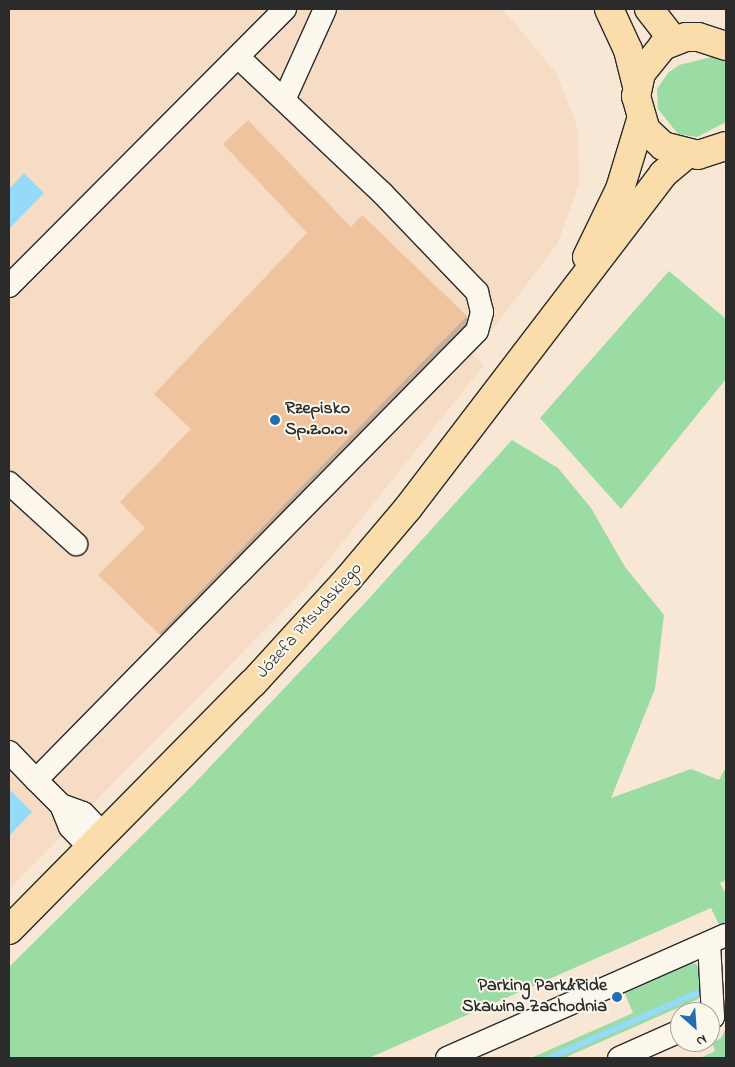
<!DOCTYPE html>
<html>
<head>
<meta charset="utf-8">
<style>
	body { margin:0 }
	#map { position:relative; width:735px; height:1067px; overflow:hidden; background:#f8e7d5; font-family:"Indie Flower",sans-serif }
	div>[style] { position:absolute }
	.built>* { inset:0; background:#f6dcc5 }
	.green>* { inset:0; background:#9bdba4 }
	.water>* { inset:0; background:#95daf7 }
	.shadow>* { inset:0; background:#0003 }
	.stream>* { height:6px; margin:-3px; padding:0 3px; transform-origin:3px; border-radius:3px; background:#95daf7 }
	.building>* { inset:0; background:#f0c39f }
	.roads { filter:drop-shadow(1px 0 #2b2b2b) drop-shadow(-1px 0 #2b2b2b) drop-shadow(0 1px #2b2b2b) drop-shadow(0 -1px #2b2b2b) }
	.minor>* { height:22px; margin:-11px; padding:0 11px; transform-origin:11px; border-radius:11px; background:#fbf7ec }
	.major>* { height:28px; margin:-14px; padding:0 14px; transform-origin:14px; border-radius:14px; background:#faddab }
	.dots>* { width:14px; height:14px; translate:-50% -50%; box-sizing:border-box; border:2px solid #fbf7ec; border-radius:50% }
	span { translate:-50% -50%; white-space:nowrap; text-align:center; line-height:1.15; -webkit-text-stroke:4px #fbf7ec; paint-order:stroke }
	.poi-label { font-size:18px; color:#2b2b2b; font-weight:700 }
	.left { translate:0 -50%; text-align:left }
	.right { translate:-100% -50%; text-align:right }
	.street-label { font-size:18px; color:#2b2b2b }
	.frame { position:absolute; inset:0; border:10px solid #2b2b2b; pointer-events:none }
	.north { position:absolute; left:670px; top:1002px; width:50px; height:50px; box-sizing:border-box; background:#fbf7ec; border:1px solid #a8a59f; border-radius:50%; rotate:154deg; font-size:14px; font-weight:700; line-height:20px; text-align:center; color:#2b2b2b }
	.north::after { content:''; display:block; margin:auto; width:18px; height:22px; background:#1f6fb2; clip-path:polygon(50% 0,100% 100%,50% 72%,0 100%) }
</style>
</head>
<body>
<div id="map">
	<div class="built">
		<i style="clip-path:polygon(9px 9px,503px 9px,556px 73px,578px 129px,579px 183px,558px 243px,473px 355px,484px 365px,306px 588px,9px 889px)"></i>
	</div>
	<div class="green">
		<i style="clip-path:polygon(719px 55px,726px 57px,726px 122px,697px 137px,678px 134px,658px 109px,657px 89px,668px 73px,679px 65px)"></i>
		<i style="clip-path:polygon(669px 271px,726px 319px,726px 379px,621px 509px,540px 418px)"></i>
		<i style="clip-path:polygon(512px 440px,558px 468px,591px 508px,625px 567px,664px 615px,655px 689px,611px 798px,691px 769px,719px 780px,726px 767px,726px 880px,720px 883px,726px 894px,726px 926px,721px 929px,711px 908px,369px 1058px,9px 1058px,9px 967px,191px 787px,364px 604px)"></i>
		<i style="clip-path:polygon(687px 961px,696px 964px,702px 972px,703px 992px,698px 999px,564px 1058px,531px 1058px,633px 1013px,623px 989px)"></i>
		<i style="clip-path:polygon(726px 1028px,726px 1058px,700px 1058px,715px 1051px,712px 1043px,721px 1038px)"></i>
	</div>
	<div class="water">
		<i style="clip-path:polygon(24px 173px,44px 193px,9px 229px,9px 189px)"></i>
		<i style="clip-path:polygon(9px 789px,32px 812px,9px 836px)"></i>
	</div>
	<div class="shadow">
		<i style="clip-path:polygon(362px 217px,483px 333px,176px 649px,116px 592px,193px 430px)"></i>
	</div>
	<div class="stream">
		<i style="left:549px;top:1058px;width:162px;rotate:-23.7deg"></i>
	</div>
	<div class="building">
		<i style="clip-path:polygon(248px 120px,351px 227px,362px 215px,467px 316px,159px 634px,98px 575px,145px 528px,120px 502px,191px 429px,154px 394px,307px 233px,223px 144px)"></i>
	</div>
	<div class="roads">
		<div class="minor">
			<i style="left:284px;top:100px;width:100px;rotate:-65.7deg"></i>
			<i style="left:9px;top:286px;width:391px;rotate:-45.1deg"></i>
			<i style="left:9px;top:483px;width:91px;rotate:42.3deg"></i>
			<i style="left:9px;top:752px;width:39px;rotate:46deg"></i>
			<i style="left:36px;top:780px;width:629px;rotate:-45.52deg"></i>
			<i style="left:477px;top:331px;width:20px;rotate:-75deg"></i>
			<i style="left:482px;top:312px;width:21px;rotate:-104deg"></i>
			<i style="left:477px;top:292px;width:137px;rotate:-133.8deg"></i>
			<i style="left:382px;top:193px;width:198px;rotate:-136.6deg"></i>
			<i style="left:36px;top:780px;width:35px;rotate:45deg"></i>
			<i style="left:61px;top:805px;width:24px;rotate:68deg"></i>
			<i style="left:70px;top:827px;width:29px;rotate:46deg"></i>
			<i style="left:61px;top:805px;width:23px;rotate:20deg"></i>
			<i style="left:83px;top:813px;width:29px;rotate:46deg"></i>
			<i style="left:709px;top:943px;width:74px;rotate:86.9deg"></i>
			<i style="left:713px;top:1017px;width:3px;rotate:162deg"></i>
			<i style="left:447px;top:1058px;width:305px;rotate:-23.8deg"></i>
			<i style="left:619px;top:1058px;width:67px;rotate:-23.9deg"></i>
		</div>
		<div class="major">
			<i style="left:609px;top:9px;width:45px;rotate:65.1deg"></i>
			<i style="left:628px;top:50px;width:36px;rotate:76deg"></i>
			<i style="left:649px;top:9px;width:41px;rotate:52deg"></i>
			<i style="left:726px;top:46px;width:29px;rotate:-162deg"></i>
			<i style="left:698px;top:37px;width:12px;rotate:180deg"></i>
			<i style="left:686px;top:37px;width:25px;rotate:159deg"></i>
			<i style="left:663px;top:46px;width:35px;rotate:129deg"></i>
			<i style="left:641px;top:73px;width:24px;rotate:102deg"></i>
			<i style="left:636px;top:96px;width:35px;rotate:74deg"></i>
			<i style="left:646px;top:130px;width:23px;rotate:43deg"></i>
			<i style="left:663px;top:146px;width:36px;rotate:14deg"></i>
			<i style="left:698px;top:155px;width:29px;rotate:-18deg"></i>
			<i style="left:587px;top:257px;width:76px;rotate:-64.1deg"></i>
			<i style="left:620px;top:189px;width:72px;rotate:-73.1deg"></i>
			<i style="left:9px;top:930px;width:347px;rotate:-45.4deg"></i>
			<i style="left:253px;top:683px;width:141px;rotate:-47.6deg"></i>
			<i style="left:348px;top:579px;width:93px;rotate:-49.8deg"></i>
			<i style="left:408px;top:508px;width:420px;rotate:-52.6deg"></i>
			<i style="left:663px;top:174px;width:30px;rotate:-40deg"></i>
		</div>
	</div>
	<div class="dots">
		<i style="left:275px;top:420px;background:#1f6fb2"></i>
		<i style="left:617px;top:997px;background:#1f6fb2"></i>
	</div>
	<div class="poi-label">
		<span class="left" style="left:285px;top:420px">Rzepisko<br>Sp.z.o.o.</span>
		<span class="right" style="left:607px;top:997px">Parking Park&amp;Ride<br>Skawina Zachodnia</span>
	</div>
	<div class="street-label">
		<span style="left:310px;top:621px;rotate:-48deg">Józefa Piłsudskiego</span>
	</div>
	<div class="frame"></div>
	<div class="north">N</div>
</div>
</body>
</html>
